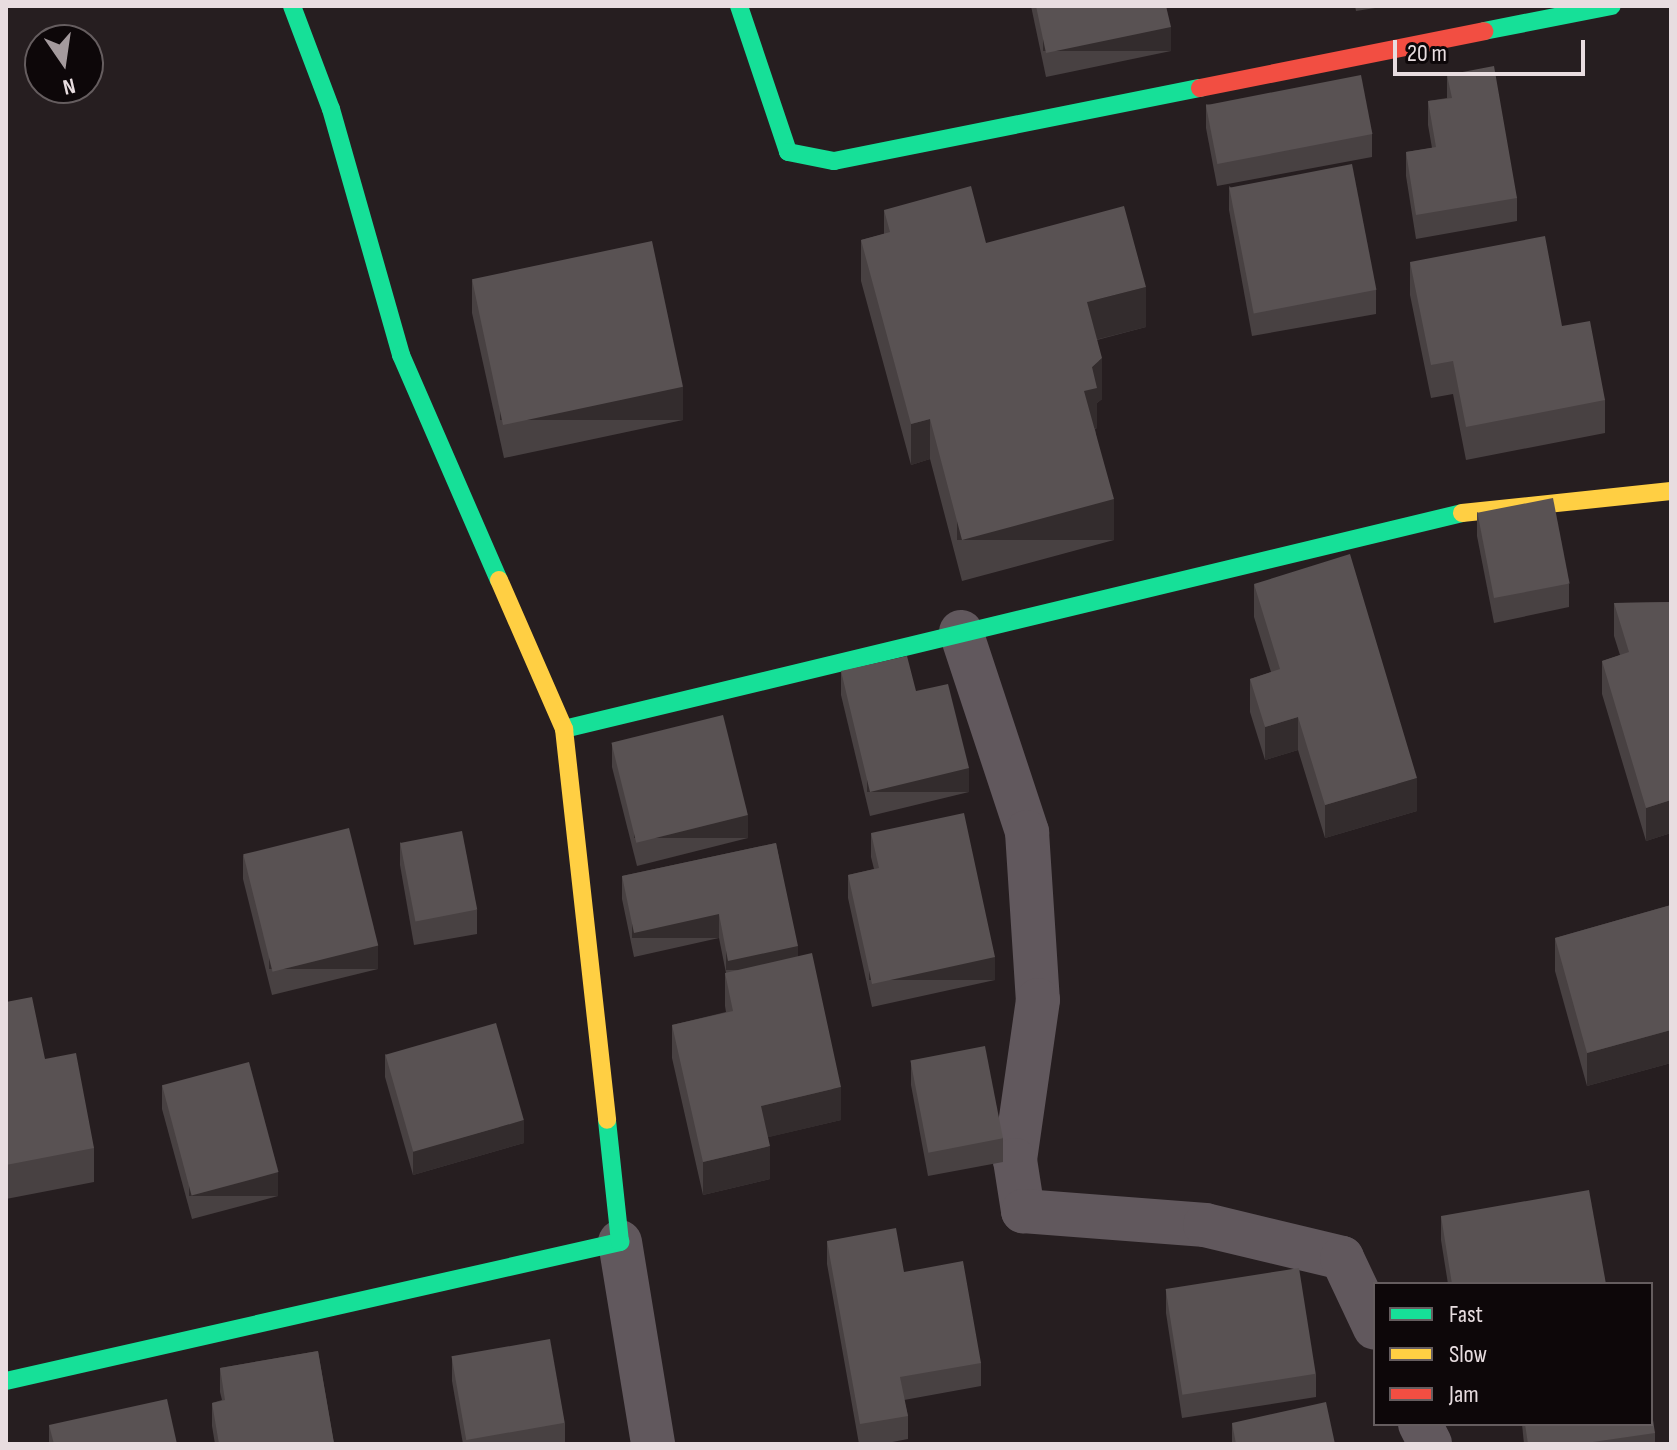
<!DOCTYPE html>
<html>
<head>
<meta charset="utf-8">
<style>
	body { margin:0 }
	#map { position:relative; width:1677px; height:1450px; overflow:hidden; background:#261e20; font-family:"Sofia Sans Condensed",sans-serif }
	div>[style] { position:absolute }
	.street>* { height:44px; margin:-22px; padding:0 22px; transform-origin:22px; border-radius:22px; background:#61585d }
	.fast>* { height:18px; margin:-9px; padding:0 9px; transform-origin:9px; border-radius:9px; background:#16e098 }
	.slow>* { height:18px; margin:-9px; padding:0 9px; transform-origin:9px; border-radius:9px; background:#ffcf43 }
	.jam>* { height:18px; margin:-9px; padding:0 9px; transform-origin:9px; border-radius:9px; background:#f24e42 }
	.wall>* { inset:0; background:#484142 }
	.shaded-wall>* { inset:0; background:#332c2d; transform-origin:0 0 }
	.building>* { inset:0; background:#595253; transform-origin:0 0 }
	span { translate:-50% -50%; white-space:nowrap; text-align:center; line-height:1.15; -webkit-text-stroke:7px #0d0709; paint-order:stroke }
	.frame { position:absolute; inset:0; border:8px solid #e8dde0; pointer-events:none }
	.legend { position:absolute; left:1373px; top:1282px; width:280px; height:144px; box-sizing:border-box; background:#0d0709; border:2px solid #655d5f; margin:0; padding:10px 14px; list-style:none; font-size:24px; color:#e8dde0 }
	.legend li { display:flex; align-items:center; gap:16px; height:40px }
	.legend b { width:40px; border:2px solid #655d5f }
	.north { position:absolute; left:24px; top:24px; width:80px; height:80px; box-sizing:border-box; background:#0d0709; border:2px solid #655d5f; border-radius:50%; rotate:167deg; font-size:22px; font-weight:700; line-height:32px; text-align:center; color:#e8dde0 }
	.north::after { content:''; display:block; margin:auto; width:28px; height:36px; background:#a49a9d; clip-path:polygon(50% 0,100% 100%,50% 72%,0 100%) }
	.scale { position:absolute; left:1393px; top:40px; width:192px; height:36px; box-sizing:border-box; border:4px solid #e8dde0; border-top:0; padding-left:10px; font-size:24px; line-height:28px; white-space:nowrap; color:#e8dde0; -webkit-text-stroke:6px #0d0709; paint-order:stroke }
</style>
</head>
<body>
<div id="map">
	<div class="street">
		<i style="left:961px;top:632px;width:211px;rotate:71.7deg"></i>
		<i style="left:1027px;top:832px;width:168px;rotate:86.3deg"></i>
		<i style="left:1038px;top:1000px;width:162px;rotate:98.2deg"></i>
		<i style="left:1015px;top:1160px;width:52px;rotate:81.1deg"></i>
		<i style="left:1023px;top:1211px;width:183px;rotate:4.4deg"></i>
		<i style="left:1205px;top:1225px;width:141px;rotate:13.5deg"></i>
		<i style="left:1342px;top:1258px;width:77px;rotate:64.8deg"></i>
		<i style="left:620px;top:1242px;width:205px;rotate:80.7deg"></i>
		<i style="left:1420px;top:1424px;width:22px;rotate:63deg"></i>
	</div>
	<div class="fast">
		<i style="left:292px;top:6px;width:110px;rotate:69.3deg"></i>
		<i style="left:331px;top:109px;width:256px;rotate:74.1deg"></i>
		<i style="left:401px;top:355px;width:245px;rotate:66.5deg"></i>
		<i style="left:739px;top:6px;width:154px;rotate:71.4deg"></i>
		<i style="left:788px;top:152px;width:47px;rotate:11.1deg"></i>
		<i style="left:834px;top:161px;width:373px;rotate:-11.3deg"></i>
		<i style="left:1484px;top:31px;width:130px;rotate:-11.1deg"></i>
		<i style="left:564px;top:729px;width:924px;rotate:-13.52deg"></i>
		<i style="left:6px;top:1381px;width:630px;rotate:-12.76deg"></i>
		<i style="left:620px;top:1242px;width:123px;rotate:-96.1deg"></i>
	</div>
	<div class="slow">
		<i style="left:1462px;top:513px;width:210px;rotate:-6deg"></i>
		<i style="left:499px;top:580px;width:163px;rotate:66.4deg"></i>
		<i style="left:564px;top:729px;width:393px;rotate:83.7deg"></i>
	</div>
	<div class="jam">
		<i style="left:1200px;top:88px;width:290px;rotate:-11.3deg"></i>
	</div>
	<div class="wall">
		<i style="clip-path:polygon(1031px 6px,1166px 6px,1171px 51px,1046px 77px)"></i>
		<i style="clip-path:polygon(1355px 6px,1388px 6px,1356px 11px)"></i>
		<i style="clip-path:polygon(1447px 75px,1517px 198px,1517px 221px,1416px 239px,1406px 176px,1406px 152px,1432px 148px,1428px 125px,1428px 101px,1447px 98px)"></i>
		<i style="clip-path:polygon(1206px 104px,1372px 134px,1372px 157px,1217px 186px,1206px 128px)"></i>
		<i style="clip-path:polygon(1229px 186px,1376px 290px,1376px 314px,1252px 336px,1229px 210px)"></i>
		<i style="clip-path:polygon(884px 210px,986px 243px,1146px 327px,1097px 340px,1102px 399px,1097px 403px,1097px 428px,1095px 429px,1114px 540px,962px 581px,930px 459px,911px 465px,861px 281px,861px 240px,884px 234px)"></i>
		<i style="clip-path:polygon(1410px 262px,1562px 326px,1605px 400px,1605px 433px,1466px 460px,1453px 394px,1431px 398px,1410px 295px)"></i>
		<i style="clip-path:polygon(472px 280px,683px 420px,504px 458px,472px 313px)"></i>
		<i style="clip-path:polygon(1477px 512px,1569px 584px,1569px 607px,1494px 623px,1477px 536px)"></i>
		<i style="clip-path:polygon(1254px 584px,1417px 811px,1325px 838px,1298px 750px,1265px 760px,1250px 712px,1250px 679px,1271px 672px,1254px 617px)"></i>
		<i style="clip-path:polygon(1671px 602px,1671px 833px,1646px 841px,1602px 694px,1602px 661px,1620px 655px,1614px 636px,1614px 603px)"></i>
		<i style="clip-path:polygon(841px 671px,916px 691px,969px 792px,870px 816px,841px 695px)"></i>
		<i style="clip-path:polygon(612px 744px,748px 838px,637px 866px,612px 767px)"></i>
		<i style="clip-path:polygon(871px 833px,995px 980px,872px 1007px,848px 898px,848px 875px,874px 869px,871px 857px)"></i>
		<i style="clip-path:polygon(400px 842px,477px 910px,477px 934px,414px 945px,400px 865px)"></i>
		<i style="clip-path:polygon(776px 843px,798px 957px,841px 1120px,768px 1137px,770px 1179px,703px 1195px,672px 1058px,672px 1025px,726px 1012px,725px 1006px,725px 973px,726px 973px,719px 938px,634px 957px,622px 899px,622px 876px)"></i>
		<i style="clip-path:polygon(243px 855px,378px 969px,272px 995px,243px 879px)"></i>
		<i style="clip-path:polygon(1671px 905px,1671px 1063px,1587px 1086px,1555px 971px,1555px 938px)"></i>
		<i style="clip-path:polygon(6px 1002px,45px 1059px,94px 1148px,94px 1182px,6px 1199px)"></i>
		<i style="clip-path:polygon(385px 1054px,524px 1143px,413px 1175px,385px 1077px)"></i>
		<i style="clip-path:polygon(911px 1061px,1003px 1138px,1003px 1162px,928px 1176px,911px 1085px)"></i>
		<i style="clip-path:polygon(162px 1085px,278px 1196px,192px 1219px,162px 1109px)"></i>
		<i style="clip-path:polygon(1441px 1216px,1606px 1284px,1448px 1284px,1441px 1240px)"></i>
		<i style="clip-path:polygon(827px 1241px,904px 1272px,981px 1363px,981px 1386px,904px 1400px,908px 1416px,908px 1439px,882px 1444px,859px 1444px,827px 1264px)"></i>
		<i style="clip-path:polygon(1166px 1290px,1316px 1374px,1316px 1397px,1182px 1418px,1166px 1313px)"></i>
		<i style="clip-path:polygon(318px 1351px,334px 1444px,215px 1444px,212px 1426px,212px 1403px,222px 1400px,220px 1392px,220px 1368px)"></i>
		<i style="clip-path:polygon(452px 1357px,565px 1423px,565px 1444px,463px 1444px,452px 1381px)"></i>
		<i style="clip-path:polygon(1232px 1423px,1335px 1444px,1232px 1444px)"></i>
		<i style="clip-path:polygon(1522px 1424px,1651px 1424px,1655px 1433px,1655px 1444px,1524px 1444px)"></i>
		<i style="clip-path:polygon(49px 1425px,177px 1444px,49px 1444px)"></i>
	</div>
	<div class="shaded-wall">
		<i style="left:1171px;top:27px;width:24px;height:128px;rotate:90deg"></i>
		<i style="clip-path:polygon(1146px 287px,1146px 327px,1087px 342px,1087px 302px)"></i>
		<i style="clip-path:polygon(1102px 358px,1102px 399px,1097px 403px,1097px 428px,1084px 431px,1084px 391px,1092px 367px)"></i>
		<i style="left:683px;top:387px;width:33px;height:183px;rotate:90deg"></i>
		<i style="clip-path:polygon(930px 419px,930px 459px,911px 465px,911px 424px)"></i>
		<i style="left:1114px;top:499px;width:41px;height:157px;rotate:90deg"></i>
		<i style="clip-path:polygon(1298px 717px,1298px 750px,1265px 760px,1265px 727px)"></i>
		<i style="left:969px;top:768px;width:24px;height:102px;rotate:90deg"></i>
		<i style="clip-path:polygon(1417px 778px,1417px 811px,1325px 838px,1325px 805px)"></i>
		<i style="clip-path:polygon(1671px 800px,1671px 833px,1646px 841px,1646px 808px)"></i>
		<i style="left:748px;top:815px;width:23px;height:114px;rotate:90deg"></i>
		<i style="left:719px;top:914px;width:24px;height:87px;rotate:90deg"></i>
		<i style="left:378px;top:945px;width:24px;height:109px;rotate:90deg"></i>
		<i style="left:798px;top:946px;width:24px;height:72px;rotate:90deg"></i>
		<i style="left:995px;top:957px;width:23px;height:126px;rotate:90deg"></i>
		<i style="clip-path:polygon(1671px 1030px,1671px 1063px,1587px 1086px,1587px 1053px)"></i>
		<i style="clip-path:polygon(841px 1087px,841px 1120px,761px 1139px,761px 1106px)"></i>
		<i style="clip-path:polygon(524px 1120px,524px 1143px,413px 1175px,413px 1151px)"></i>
		<i style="clip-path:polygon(770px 1146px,770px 1179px,703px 1195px,703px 1162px)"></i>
		<i style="left:278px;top:1172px;width:24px;height:89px;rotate:90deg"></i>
	</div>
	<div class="building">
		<i style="clip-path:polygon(1036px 6px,1166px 6px,1171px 27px,1046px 53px)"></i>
		<i style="clip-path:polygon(1494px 66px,1517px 198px,1416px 215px,1406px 152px,1436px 147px,1428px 101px,1452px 98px,1447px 75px)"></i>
		<i style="left:1361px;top:75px;width:60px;height:158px;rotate:79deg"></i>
		<i style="left:1352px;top:164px;width:128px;height:125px;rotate:79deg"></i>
		<i style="clip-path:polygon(971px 186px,986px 243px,1124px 206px,1146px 287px,1087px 302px,1102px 358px,1092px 367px,1097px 388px,1084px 391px,1114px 499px,962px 540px,930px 419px,911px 424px,861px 240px,890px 232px,884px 210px)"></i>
		<i style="clip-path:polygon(1545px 236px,1562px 326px,1590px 321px,1605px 400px,1466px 427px,1453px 361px,1431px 365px,1410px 262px)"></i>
		<i style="left:652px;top:241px;width:149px;height:184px;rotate:78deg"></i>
		<i style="left:1553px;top:498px;width:87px;height:77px;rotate:79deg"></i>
		<i style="clip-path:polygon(1350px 554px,1417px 778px,1325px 805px,1298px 717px,1265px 727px,1250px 679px,1280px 669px,1254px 584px)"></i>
		<i style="clip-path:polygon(1671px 602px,1671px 800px,1646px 808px,1602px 661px,1629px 652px,1614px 603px)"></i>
		<i style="clip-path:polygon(907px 656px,916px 691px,948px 684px,969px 768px,870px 792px,841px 671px)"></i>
		<i style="left:723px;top:715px;width:103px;height:115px;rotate:76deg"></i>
		<i style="clip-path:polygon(964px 813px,995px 957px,872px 984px,848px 875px,879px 868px,871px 833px)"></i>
		<i style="left:349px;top:828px;width:121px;height:109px;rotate:76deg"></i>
		<i style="left:462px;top:831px;width:80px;height:63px;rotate:79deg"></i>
		<i style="clip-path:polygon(776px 843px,798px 946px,728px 961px,719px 914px,634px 933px,622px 876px)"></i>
		<i style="clip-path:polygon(1671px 905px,1671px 1030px,1587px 1053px,1555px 938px)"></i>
		<i style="clip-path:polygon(812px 953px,841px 1087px,761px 1106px,770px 1146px,703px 1162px,672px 1025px,733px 1011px,725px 973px)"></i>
		<i style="clip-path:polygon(32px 997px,45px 1059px,76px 1053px,94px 1148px,6px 1165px,6px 1002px)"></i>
		<i style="left:496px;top:1023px;width:101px;height:115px;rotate:74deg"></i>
		<i style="left:985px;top:1046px;width:94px;height:76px;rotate:79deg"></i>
		<i style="left:249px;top:1062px;width:114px;height:90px;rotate:75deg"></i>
		<i style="clip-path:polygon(1589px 1190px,1606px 1284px,1452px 1284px,1441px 1216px)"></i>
		<i style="clip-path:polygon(896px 1228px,904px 1272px,963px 1261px,981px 1363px,900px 1377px,908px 1416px,860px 1424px,827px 1241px)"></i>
		<i style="left:1299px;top:1268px;width:107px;height:135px;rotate:81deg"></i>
		<i style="left:550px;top:1339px;width:85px;height:100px;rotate:80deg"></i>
		<i style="clip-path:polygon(318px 1351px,334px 1443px,219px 1444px,212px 1403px,225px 1400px,220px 1368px)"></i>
		<i style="clip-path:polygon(167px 1399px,177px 1444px,54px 1444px,49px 1425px)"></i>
		<i style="clip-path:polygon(1326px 1402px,1335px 1444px,1236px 1444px,1232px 1423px)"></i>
		<i style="clip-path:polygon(1651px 1407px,1655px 1433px,1579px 1444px,1528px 1444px,1525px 1424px,1651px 1424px)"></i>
	</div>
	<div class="frame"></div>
	<ul class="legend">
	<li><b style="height:10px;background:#16e098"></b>Fast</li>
	<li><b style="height:10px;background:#ffcf43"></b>Slow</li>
	<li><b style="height:10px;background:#f24e42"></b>Jam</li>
	</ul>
	<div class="north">N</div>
	<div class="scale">20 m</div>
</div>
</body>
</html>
